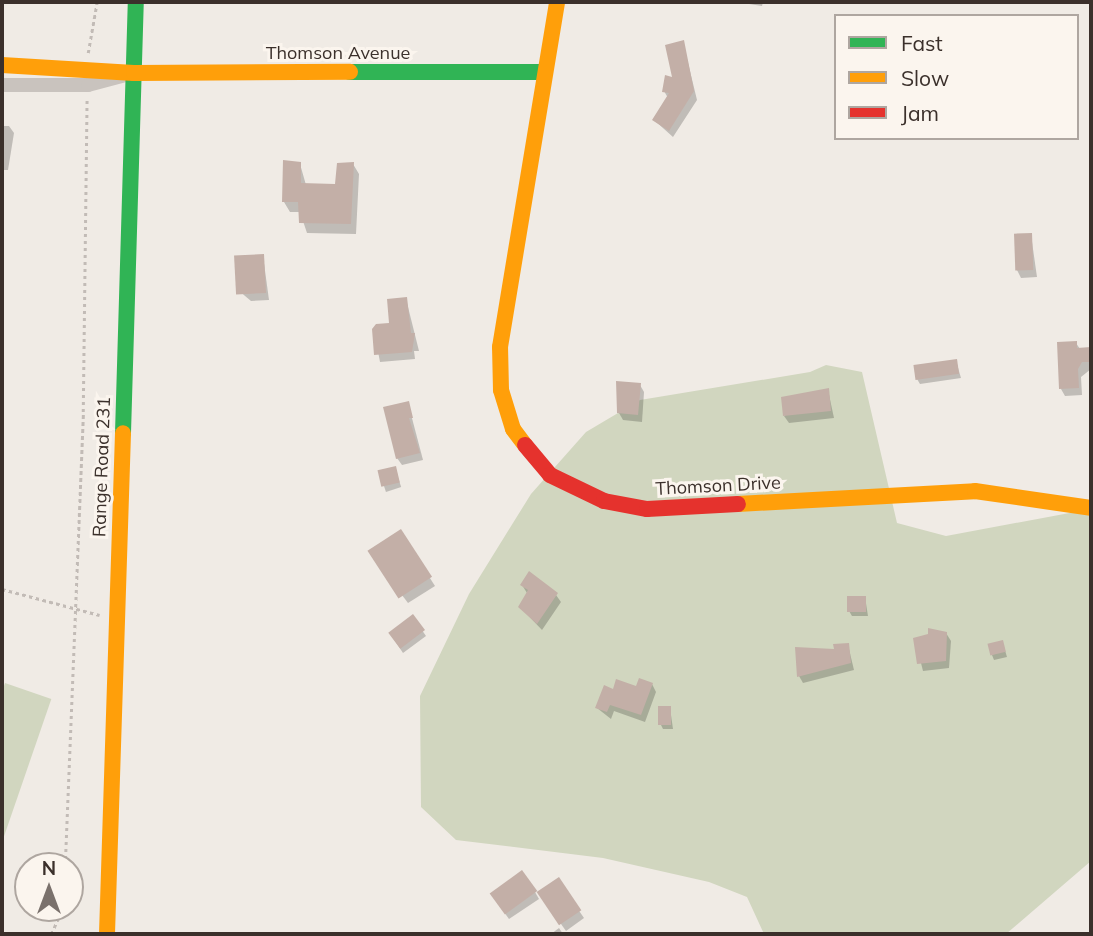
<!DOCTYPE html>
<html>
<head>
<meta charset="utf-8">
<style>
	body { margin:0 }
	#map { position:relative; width:1093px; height:936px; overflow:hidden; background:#f0ebe5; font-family:Mulish,sans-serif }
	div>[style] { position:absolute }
	.green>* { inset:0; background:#d1d6bf; transform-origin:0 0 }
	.shadow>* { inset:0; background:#0003; transform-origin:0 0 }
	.building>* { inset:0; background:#c3afa7; transform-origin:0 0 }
	.path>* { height:2.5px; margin-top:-1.25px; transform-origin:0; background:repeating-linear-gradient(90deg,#c2bbb6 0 3.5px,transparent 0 7px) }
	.street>* { height:14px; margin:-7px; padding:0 7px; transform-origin:7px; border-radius:7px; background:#c9c3be }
	.fast>* { height:16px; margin:-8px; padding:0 8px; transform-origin:8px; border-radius:8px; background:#30b455 }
	.slow>* { height:16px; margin:-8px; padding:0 8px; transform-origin:8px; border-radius:8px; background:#ff9f0a }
	.jam>* { height:16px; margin:-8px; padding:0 8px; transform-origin:8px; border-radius:8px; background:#e5322d }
	span { translate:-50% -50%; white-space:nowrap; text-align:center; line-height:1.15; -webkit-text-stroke:6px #fbf5ee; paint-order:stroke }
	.street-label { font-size:18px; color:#3b302b }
	.frame { position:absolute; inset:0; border:4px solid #3b302b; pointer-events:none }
	.legend { position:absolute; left:834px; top:14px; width:245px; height:126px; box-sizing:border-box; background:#fbf5ee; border:2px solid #aea6a0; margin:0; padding:9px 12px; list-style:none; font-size:21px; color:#3b302b }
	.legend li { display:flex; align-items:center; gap:14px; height:35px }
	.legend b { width:35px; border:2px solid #aea6a0 }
	.north { position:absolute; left:14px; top:852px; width:70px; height:70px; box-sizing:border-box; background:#fbf5ee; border:2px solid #aea6a0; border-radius:50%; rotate:0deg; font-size:19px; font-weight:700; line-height:28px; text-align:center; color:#3b302b }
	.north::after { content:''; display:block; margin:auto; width:24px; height:32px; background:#7a716c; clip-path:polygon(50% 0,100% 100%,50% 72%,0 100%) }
</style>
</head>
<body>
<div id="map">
	<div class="green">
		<i style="clip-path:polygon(826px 365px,862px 372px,897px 523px,946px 536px,1091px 509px,1091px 861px,1006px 934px,764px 934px,747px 897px,709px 882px,603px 858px,456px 840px,421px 807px,420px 696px,469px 594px,531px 494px,586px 432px,640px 400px,810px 372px)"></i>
		<i style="left:5px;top:683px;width:49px;height:167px;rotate:19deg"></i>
	</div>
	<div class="shadow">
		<i style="clip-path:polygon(736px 2px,763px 2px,762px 6px)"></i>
		<i style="clip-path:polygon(683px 42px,697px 100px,673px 137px,654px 120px,668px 98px,664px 91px,674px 79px)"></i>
		<i style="clip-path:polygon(2px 126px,9px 126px,14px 133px,8px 170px,2px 170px)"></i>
		<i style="clip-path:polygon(300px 164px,306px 185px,337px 186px,353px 164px,359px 174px,356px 234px,307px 233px,300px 212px,290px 212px,284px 202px)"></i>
		<i style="clip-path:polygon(1031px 235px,1037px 277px,1021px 278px,1017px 270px)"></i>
		<i style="clip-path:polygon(263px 256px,269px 300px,251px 301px,238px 290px)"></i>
		<i style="clip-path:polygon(406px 299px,419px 351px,414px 351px,415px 359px,380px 362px,374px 330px,391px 324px)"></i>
		<i style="clip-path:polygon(1076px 343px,1080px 349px,1090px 349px,1091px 369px,1081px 377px,1082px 395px,1065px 396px,1061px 389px)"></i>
		<i style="clip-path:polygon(956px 361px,961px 378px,920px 384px,917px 379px)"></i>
		<i style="clip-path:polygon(640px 385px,644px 392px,642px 422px,623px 420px,619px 413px)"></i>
		<i style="clip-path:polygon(828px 390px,834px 418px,789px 423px,784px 416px)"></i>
		<i style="clip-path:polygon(408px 403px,423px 460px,402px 465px,397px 458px)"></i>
		<i style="left:395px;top:468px;width:20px;height:16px;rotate:72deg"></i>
		<i style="clip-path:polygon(400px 531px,435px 586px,408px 603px,374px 558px)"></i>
		<i style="clip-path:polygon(522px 585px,556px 595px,561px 602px,542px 630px,520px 607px,527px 593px)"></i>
		<i style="clip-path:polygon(865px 597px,868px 616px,852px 616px,849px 611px)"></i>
		<i style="clip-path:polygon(413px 617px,426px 636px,403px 653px,393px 638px)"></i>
		<i style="clip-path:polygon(946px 633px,951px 641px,949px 668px,923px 671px,915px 639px)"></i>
		<i style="clip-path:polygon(848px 645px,854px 670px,803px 683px,799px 676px)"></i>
		<i style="clip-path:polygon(1004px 647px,1007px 657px,994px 660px,992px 655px)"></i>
		<i style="clip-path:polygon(652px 684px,656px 692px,645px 722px,614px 711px,611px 719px,597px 708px)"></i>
		<i style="clip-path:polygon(670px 708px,673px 729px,663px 729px,661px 725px)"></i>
		<i style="clip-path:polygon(558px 880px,584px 918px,566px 931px,544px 900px)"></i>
		<i style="clip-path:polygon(535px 892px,539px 899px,509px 919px,496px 901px)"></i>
		<i style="clip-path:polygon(559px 928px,563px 934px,551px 934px)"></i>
	</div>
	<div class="building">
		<i style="clip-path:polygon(684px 40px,694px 91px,669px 131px,652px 120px,669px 93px,662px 92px,665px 75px,672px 77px,665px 45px)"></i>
		<i style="clip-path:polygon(283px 160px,301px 162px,301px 183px,335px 184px,337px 163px,354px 162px,351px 224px,299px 223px,298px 202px,282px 202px)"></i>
		<i style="left:1032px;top:233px;width:37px;height:18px;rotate:88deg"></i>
		<i style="left:264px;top:254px;width:39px;height:30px;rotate:87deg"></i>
		<i style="clip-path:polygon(407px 297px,411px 333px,415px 333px,412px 352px,374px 355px,372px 329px,376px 324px,389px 323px,387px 299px)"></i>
		<i style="clip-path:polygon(1077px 341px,1077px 348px,1091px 347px,1091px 362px,1082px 362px,1078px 369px,1079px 388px,1059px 389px,1057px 342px)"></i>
		<i style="left:957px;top:359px;width:15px;height:44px;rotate:82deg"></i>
		<i style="clip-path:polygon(616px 381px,641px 383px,638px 415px,617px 413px)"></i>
		<i style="clip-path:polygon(829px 388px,831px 411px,783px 416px,781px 397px)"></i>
		<i style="clip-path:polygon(409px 401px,413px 418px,409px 418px,420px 453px,396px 459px,383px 407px)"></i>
		<i style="left:396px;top:466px;width:17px;height:19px;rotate:77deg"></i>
		<i style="left:401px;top:529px;width:57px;height:40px;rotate:57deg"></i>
		<i style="clip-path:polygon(529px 571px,558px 593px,537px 624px,518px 607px,528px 590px,520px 585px)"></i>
		<i style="left:847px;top:596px;width:19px;height:16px"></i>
		<i style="left:413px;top:614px;width:20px;height:31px;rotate:53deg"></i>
		<i style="clip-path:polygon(928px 628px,947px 632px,946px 661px,917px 664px,913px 638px,928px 634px)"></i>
		<i style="left:1003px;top:640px;width:12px;height:16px;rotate:76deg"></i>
		<i style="clip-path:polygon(849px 643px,851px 663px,797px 677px,795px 647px,834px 649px,833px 644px)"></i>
		<i style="clip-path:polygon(639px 678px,653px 683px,641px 715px,610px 705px,607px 712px,595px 708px,604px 685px,613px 689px,616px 679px,636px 686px)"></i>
		<i style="left:671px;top:706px;width:19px;height:13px;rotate:90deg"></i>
		<i style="left:522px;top:870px;width:26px;height:40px;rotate:54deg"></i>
		<i style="left:559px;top:877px;width:40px;height:27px;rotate:56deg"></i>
	</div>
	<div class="path">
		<i style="left:88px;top:53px;width:52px;rotate:-80deg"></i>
		<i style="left:2px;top:589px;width:101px;rotate:14.9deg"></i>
		<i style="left:65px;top:866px;width:454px;rotate:-87.7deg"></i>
		<i style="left:83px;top:412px;width:314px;rotate:-89.3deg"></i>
		<i style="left:51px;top:934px;width:29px;rotate:-65deg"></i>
	</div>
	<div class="street">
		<i style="left:2px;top:85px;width:86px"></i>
		<i style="left:88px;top:85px;width:38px;rotate:-15deg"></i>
	</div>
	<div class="fast">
		<i style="left:350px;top:72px;width:193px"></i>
		<i style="left:123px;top:433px;width:431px;rotate:-88.3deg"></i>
	</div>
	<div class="slow">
		<i style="left:2px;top:65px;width:132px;rotate:3.5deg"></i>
		<i style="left:134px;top:73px;width:216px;rotate:-0.3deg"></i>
		<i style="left:525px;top:445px;width:20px;rotate:-127deg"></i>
		<i style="left:513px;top:429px;width:41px;rotate:-107.1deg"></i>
		<i style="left:501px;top:390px;width:43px;rotate:-91.3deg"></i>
		<i style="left:500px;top:347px;width:350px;rotate:-80.6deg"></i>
		<i style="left:738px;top:504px;width:237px;rotate:-3.1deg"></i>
		<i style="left:975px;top:491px;width:117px;rotate:8.3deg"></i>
		<i style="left:107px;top:934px;width:501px;rotate:-88.17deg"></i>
	</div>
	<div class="jam">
		<i style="left:525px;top:445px;width:39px;rotate:50deg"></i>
		<i style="left:550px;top:475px;width:60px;rotate:25.7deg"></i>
		<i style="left:604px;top:501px;width:44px;rotate:10.5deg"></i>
		<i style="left:647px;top:509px;width:91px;rotate:-3.1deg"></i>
	</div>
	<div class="street-label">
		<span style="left:338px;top:53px">Thomson Avenue</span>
		<span style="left:102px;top:467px;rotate:-88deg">Range Road 231</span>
		<span style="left:718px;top:486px;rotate:-3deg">Thomson Drive</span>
	</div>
	<div class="frame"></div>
	<ul class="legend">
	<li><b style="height:9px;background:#30b455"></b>Fast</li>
	<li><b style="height:9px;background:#ff9f0a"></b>Slow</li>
	<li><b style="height:9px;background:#e5322d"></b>Jam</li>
	</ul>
	<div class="north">N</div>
</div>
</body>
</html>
